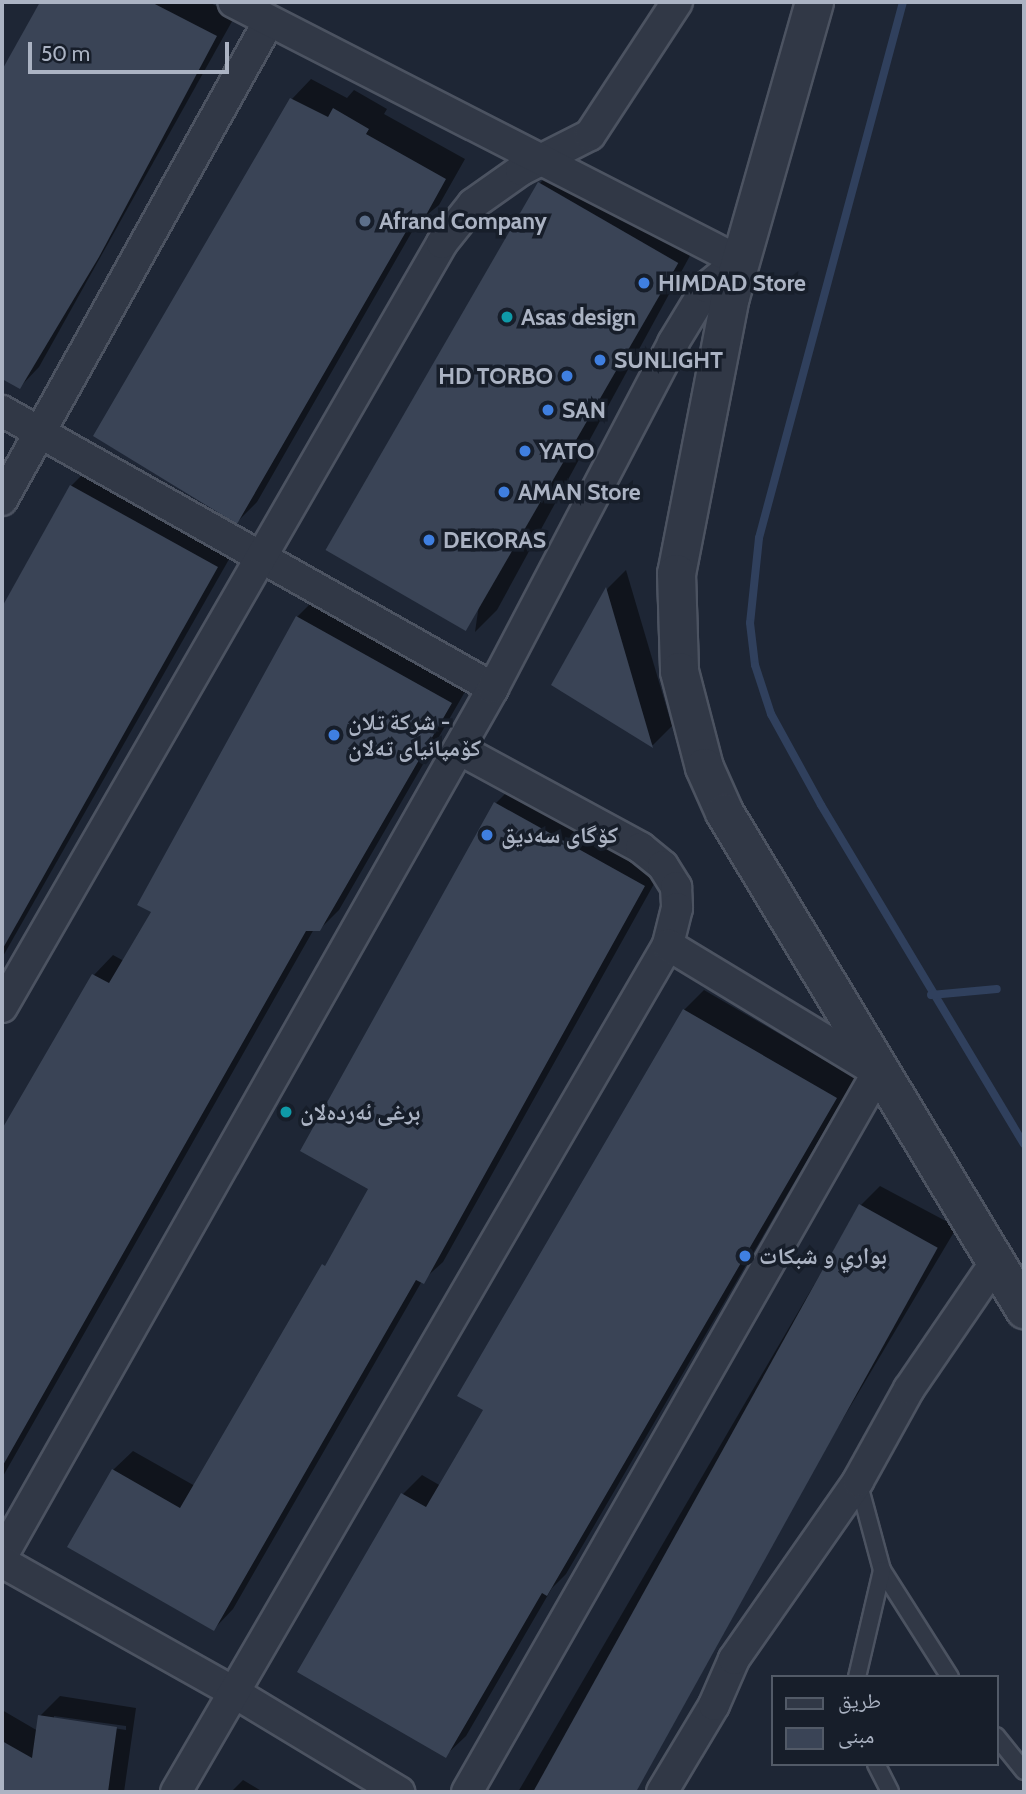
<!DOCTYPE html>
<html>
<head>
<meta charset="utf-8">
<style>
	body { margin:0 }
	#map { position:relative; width:1026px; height:1794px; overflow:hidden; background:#1e2635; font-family:Cabin,"Noto Naskh Arabic",sans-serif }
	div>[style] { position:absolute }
	.shadow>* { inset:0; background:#0007 }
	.stream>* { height:8px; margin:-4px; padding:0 4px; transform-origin:4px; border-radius:4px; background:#30405d }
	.building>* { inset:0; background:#3a4456; transform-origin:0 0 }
	.roads { filter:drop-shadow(2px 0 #4c5361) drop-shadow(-2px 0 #4c5361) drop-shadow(0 2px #4c5361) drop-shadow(0 -2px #4c5361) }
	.service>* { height:16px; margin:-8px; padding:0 8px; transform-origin:8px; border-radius:8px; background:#313846 }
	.minor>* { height:30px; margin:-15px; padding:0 15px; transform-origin:15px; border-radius:15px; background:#313846 }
	.tertiary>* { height:37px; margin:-18.5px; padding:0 18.5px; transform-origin:18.5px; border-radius:18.5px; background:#313846 }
	.dots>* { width:19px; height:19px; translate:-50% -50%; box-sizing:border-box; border:4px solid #171e2a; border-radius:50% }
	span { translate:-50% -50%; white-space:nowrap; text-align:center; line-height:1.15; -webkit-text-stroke:7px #171e2a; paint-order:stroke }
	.poi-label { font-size:23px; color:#abb3c3; font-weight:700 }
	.left { translate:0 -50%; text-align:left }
	.right { translate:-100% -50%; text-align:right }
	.frame { position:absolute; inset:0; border:4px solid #abb3c3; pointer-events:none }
	.legend { position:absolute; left:771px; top:1675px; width:228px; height:91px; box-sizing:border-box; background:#171e2a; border:2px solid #525a67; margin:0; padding:9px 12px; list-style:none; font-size:21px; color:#abb3c3 }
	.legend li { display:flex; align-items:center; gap:14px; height:35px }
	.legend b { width:35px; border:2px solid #525a67 }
	.scale { position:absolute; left:28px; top:42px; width:201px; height:32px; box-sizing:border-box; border:4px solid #abb3c3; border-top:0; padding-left:9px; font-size:21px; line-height:24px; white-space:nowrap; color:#abb3c3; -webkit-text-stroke:5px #171e2a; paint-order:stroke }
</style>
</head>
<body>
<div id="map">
	<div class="shadow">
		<i style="clip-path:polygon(42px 2px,209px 2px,235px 16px,39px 367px,20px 387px,2px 377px,2px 73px)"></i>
		<i style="clip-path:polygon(311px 79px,347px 98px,354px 90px,387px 109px,384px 114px,465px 159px,439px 205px,417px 223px,257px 502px,237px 522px,96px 435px,292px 99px)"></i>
		<i style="clip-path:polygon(561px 162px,698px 241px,497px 610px,475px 632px,540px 183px)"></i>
		<i style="clip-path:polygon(90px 467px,236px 547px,2px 958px,2px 608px,71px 486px)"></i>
		<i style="clip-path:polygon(626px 570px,672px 726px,653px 745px,554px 685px,608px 588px)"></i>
		<i style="clip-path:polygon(317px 597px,470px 683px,339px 910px,319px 930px,314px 929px,2px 1478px,2px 1136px,94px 975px,113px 955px,124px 961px,153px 911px,139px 904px,297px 617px)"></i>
		<i style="clip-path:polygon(515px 784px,664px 866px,443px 1262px,422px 1281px,233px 1609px,214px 1629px,113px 1470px,133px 1451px,195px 1486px,332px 1256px,370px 1188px,496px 803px)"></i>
		<i style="clip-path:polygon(704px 990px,855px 1078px,566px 1574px,552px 1588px,466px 1736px,446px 1755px,403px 1494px,422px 1475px,441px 1486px,485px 1410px,684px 1010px)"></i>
		<i style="clip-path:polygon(880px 1186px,957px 1227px,621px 1792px,518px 1792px,860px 1206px)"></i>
		<i style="clip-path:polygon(evenodd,60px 1696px,136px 1708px,124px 1792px,2px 1792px,2px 1710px,38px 1731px,40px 1716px,60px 1696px,54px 1716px,126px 1726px,126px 1730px,54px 1719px,54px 1716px)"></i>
		<i style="clip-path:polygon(243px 1780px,263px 1792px,231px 1792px)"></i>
	</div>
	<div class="stream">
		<i style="left:903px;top:2px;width:555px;rotate:105.04deg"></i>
		<i style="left:759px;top:538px;width:85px;rotate:96deg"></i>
		<i style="left:750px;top:623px;width:42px;rotate:83.2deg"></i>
		<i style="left:755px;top:665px;width:52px;rotate:71.9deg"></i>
		<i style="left:771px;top:714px;width:104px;rotate:61.2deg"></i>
		<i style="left:821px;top:805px;width:395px;rotate:59.1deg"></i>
		<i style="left:931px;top:995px;width:66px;rotate:-5.2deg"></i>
	</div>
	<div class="building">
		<i style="clip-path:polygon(40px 2px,151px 2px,217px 36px,99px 257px,20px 389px,2px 379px,2px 70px)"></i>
		<i style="clip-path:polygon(290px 98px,328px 117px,333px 108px,369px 129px,366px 134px,446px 179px,420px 226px,411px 223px,237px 524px,93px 436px)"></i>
		<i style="left:538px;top:182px;width:162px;height:425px;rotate:30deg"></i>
		<i style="clip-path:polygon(70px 485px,218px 567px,2px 950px,2px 607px)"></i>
		<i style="clip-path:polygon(606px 587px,653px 748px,551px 685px)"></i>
		<i style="clip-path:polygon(296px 616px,452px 703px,320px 931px,306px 931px,2px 1467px,2px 1129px,92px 974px,109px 983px,151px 912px,137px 905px)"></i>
		<i style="clip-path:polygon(494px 802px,645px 886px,424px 1284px,416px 1280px,214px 1631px,67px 1547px,112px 1469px,180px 1508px,322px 1264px,325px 1266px,368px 1189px,300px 1151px)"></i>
		<i style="clip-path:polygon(683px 1009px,837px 1098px,547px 1596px,542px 1593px,446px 1758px,297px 1672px,401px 1493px,426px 1507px,483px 1410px,457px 1396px)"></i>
		<i style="left:859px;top:1204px;width:90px;height:681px;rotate:29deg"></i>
		<i style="clip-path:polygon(38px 1715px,117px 1727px,108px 1792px,2px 1792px,2px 1741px,32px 1758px)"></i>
	</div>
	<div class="roads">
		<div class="service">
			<i style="left:858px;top:1481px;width:92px;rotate:74.9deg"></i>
			<i style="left:882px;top:1570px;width:127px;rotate:57.6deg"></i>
			<i style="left:857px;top:1677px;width:110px;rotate:-76.8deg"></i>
			<i style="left:996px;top:1736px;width:45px;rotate:51.3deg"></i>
			<i style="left:876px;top:1764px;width:31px;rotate:63deg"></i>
		</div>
		<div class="minor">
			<i style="left:2px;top:411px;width:564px;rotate:29.43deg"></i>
			<i style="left:2px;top:500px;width:548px;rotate:-60.86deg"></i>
			<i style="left:459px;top:749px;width:207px;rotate:28.5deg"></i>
			<i style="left:641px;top:848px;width:28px;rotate:39deg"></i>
			<i style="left:663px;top:866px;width:25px;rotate:58deg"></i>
			<i style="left:676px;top:887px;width:21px;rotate:87deg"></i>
			<i style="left:677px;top:908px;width:38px;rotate:104deg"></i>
			<i style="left:2px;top:1007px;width:882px;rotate:-60.06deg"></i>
			<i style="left:442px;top:243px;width:50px;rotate:-51.5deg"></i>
			<i style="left:473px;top:204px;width:59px;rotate:-35.3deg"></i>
			<i style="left:521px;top:170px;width:77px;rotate:-26.9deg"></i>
			<i style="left:590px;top:135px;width:159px;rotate:-56.8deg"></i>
			<i style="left:2px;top:1556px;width:997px;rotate:-60.5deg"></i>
			<i style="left:493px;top:688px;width:389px;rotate:-62.4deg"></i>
			<i style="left:673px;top:343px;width:66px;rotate:-58.7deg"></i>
			<i style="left:707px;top:287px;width:41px;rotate:-39.1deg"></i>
			<i style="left:739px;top:261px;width:568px;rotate:-152.89deg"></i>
			<i style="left:2px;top:1562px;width:267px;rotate:29.3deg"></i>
			<i style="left:235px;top:1693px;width:192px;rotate:31.1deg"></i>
			<i style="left:176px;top:1792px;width:980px;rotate:-59.85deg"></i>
			<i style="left:668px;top:945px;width:245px;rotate:31.2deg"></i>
			<i style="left:878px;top:1072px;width:829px;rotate:119.72deg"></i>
			<i style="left:662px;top:1792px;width:101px;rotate:-59.1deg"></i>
			<i style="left:714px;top:1705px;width:50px;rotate:-66.5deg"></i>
			<i style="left:734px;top:1659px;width:217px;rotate:-55.1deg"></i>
			<i style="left:858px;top:1481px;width:105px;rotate:-61deg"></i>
			<i style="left:909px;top:1389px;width:153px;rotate:-55.7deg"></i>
		</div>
		<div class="tertiary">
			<i style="left:814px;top:2px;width:306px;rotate:105.9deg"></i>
			<i style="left:730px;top:296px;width:282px;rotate:101deg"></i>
			<i style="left:676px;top:573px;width:98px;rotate:88.2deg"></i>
			<i style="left:679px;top:671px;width:99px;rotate:75.4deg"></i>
			<i style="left:704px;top:767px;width:49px;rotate:66deg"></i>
			<i style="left:724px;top:812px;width:581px;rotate:58.88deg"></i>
		</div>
	</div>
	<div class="dots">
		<i style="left:365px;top:221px;background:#5c6f8a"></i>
		<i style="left:644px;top:283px;background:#3f7fe0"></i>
		<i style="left:507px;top:317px;background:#0f9aa8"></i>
		<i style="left:600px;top:360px;background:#3f7fe0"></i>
		<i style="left:567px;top:376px;background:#3f7fe0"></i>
		<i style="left:548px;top:410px;background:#3f7fe0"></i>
		<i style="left:525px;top:451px;background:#3f7fe0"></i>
		<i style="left:504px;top:492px;background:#3f7fe0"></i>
		<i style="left:429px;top:540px;background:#3f7fe0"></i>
		<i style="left:334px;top:735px;background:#3f7fe0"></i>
		<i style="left:487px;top:835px;background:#3f7fe0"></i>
		<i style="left:286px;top:1112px;background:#0f9aa8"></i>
		<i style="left:745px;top:1256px;background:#3f7fe0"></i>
	</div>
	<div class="poi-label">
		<span class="left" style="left:379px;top:221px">Afrand Company</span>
		<span class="left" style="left:658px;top:283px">HIMDAD Store</span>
		<span class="left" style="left:521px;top:317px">Asas design</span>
		<span class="left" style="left:614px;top:360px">SUNLIGHT</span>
		<span class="right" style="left:553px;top:376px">HD TORBO</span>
		<span class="left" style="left:562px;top:410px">SAN</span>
		<span class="left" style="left:539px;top:451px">YATO</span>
		<span class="left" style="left:518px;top:492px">AMAN Store</span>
		<span class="left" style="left:443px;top:540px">DEKORAS</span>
		<span class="left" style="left:348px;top:735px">شركة تلان -<br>کۆمپانیای تەلان</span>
		<span class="left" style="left:501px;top:835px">کۆگای سەدیق</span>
		<span class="left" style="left:300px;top:1112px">برغی ئەردەلان</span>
		<span class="left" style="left:759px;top:1256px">بواري و شبكات</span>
	</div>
	<div class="frame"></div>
	<ul class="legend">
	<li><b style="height:9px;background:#313846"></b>طريق</li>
	<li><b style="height:19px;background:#3a4456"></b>مبنى</li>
	</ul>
	<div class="scale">50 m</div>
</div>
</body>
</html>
